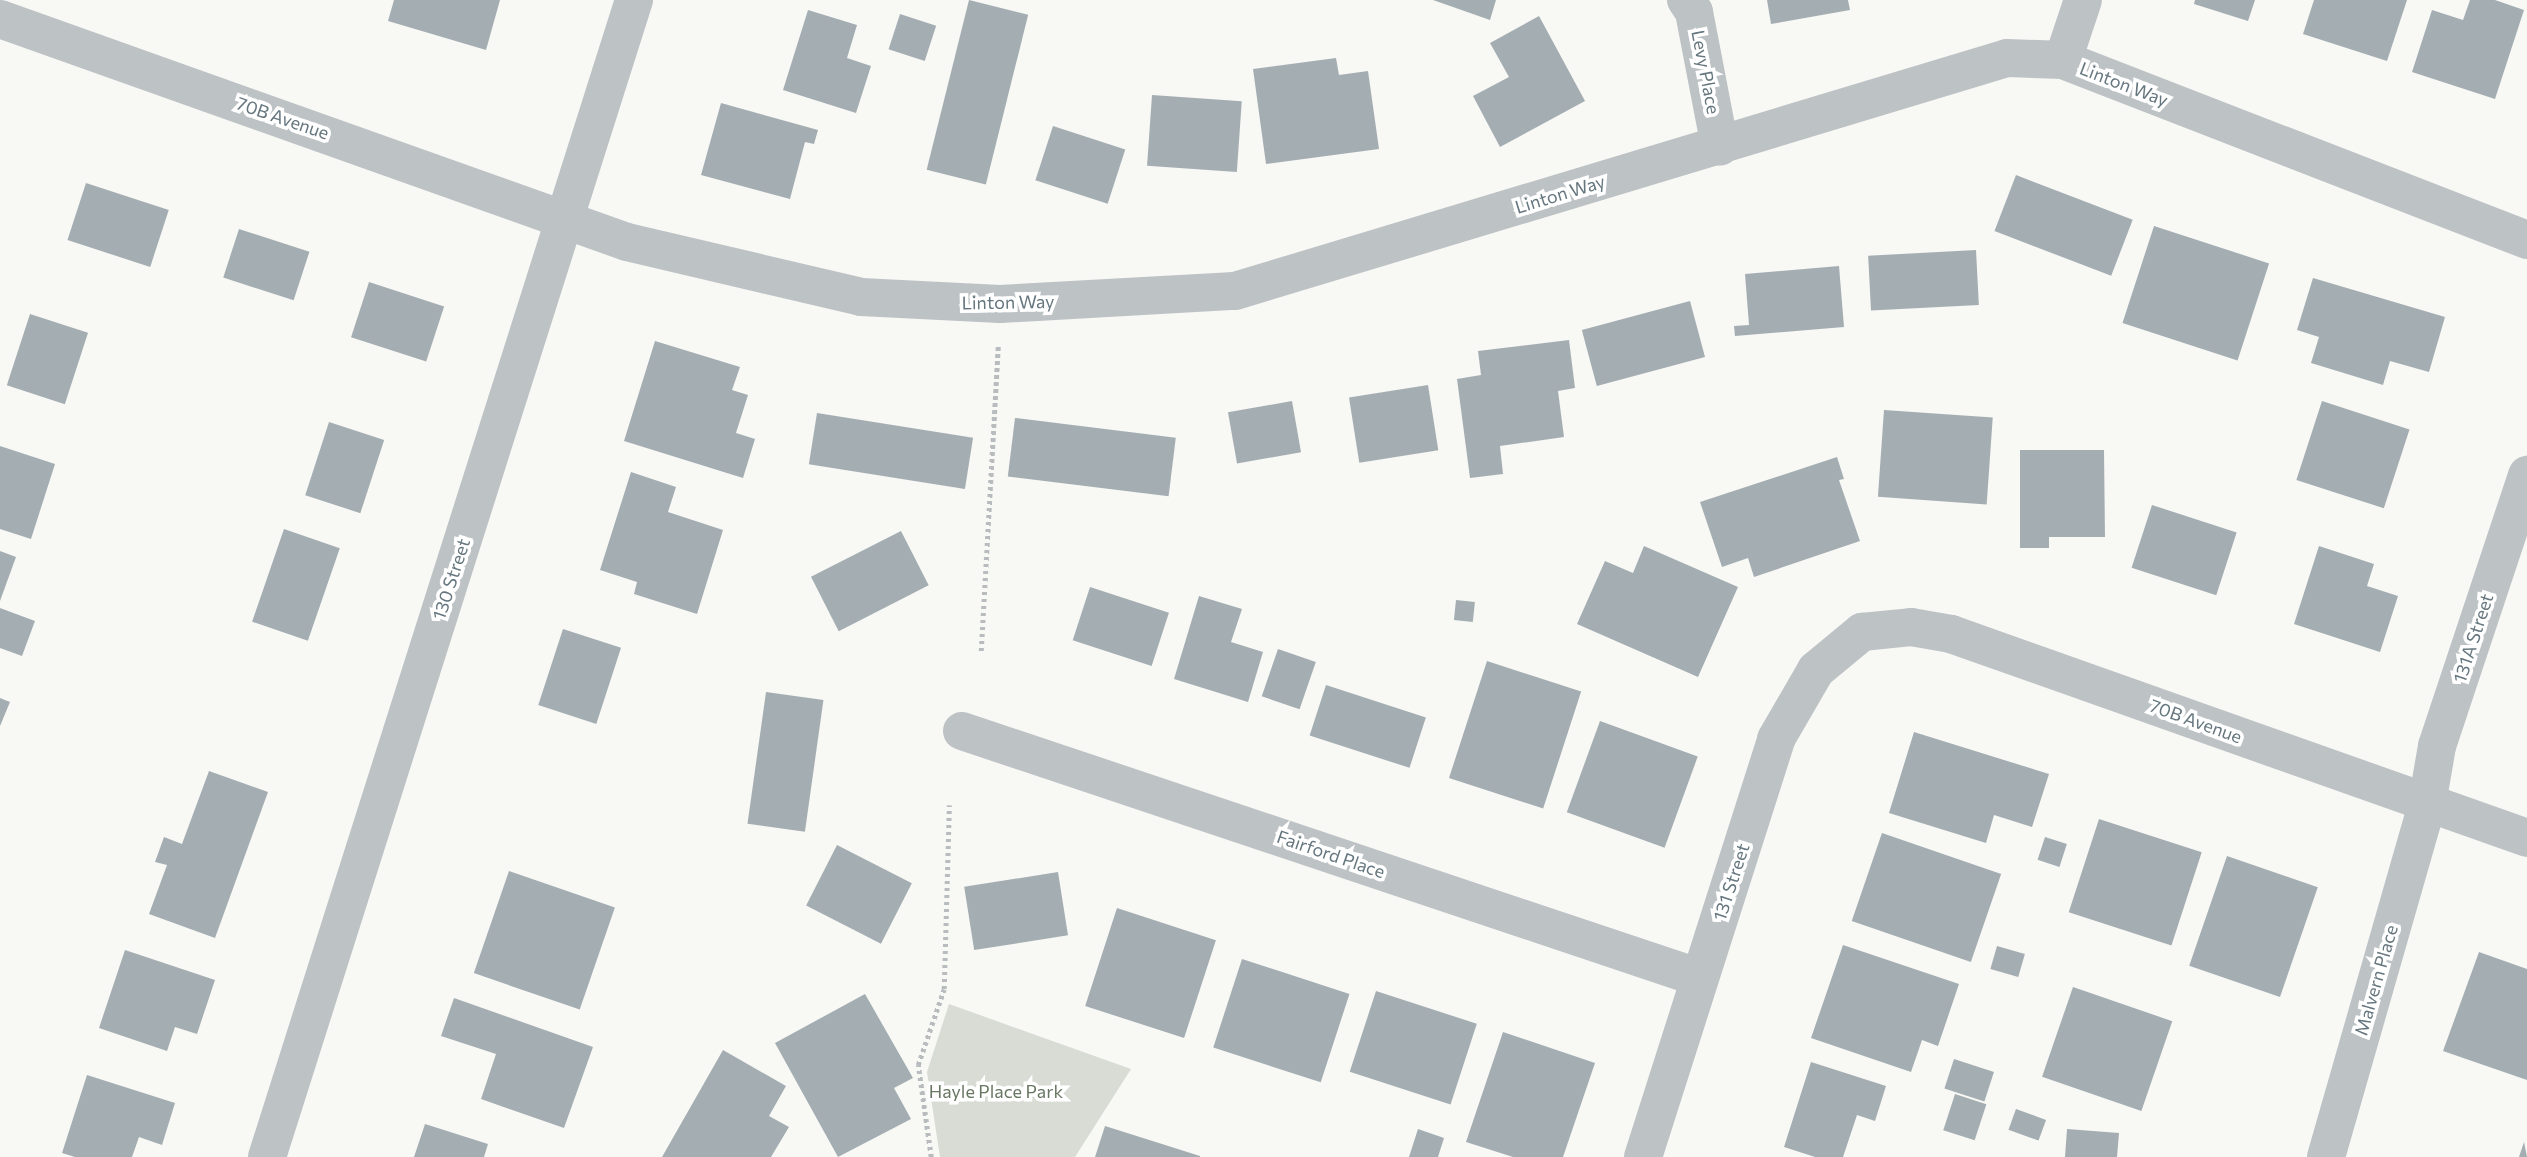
<!DOCTYPE html>
<html>
<head>
<meta charset="utf-8">
<style>
	body { margin:0 }
	#map { position:relative; width:2527px; height:1157px; overflow:hidden; background:#f8f8f5; font-family:Commissioner,sans-serif }
	div>[style] { position:absolute }
	.green>* { inset:0; background:#d8dcd5 }
	.building>* { inset:0; background:#a4aeb2; transform-origin:0 0 }
	.path>* { height:4.5px; margin-top:-2.25px; transform-origin:0; background:repeating-linear-gradient(90deg,#b8bcbe 0 3.5px,transparent 0 7px) }
	.minor>* { height:38px; margin:-19px; padding:0 19px; transform-origin:19px; border-radius:19px; background:#bdc2c5 }
	span { translate:-50% -50%; white-space:nowrap; text-align:center; line-height:1.15; -webkit-text-stroke:7px #fff; paint-order:stroke }
	.street-label { font-size:18px; color:#65767e }
	.park-label { font-size:18px; color:#687763 }
</style>
</head>
<body>
<div id="map">
	<div class="green">
		<i style="clip-path:polygon(949px 1004px,1131px 1069px,1075px 1157px,940px 1157px,927px 1072px)"></i>
	</div>
	<div class="building">
		<i style="clip-path:polygon(394px 0,500px 0,486px 50px,388px 21px)"></i>
		<i style="left:969px;top:0;width:61px;height:175px;rotate:14deg"></i>
		<i style="clip-path:polygon(1433px 0,1496px 0,1490px 20px)"></i>
		<i style="clip-path:polygon(1767px 0,1848px 0,1850px 10px,1771px 24px)"></i>
		<i style="clip-path:polygon(2195px 0,2255px 0,2248px 21px,2194px 4px)"></i>
		<i style="clip-path:polygon(2314px 0,2407px 0,2387px 61px,2303px 34px)"></i>
		<i style="clip-path:polygon(2470px 0,2495px 0,2524px 10px,2495px 99px,2412px 72px,2432px 10px,2463px 20px)"></i>
		<i style="clip-path:polygon(808px 10px,857px 25px,847px 58px,871px 66px,856px 113px,783px 90px)"></i>
		<i style="left:900px;top:14px;width:38px;height:37px;rotate:18deg"></i>
		<i style="clip-path:polygon(1539px 16px,1585px 101px,1500px 147px,1473px 96px,1509px 77px,1490px 43px)"></i>
		<i style="clip-path:polygon(1336px 58px,1339px 75px,1368px 71px,1379px 149px,1266px 164px,1253px 69px)"></i>
		<i style="left:1152px;top:95px;width:90px;height:71px;rotate:4deg"></i>
		<i style="clip-path:polygon(721px 103px,818px 130px,814px 144px,805px 142px,790px 199px,701px 175px)"></i>
		<i style="left:1053px;top:126px;width:76px;height:57px;rotate:18deg"></i>
		<i style="left:2016px;top:175px;width:125px;height:60px;rotate:21deg"></i>
		<i style="left:86px;top:183px;width:87px;height:60px;rotate:18deg"></i>
		<i style="left:2154px;top:226px;width:121px;height:102px;rotate:18deg"></i>
		<i style="left:239px;top:229px;width:74px;height:51px;rotate:18deg"></i>
		<i style="left:1976px;top:250px;width:55px;height:108px;rotate:87deg"></i>
		<i style="clip-path:polygon(1839px 266px,1844px 327px,1735px 336px,1734px 326px,1749px 325px,1745px 274px)"></i>
		<i style="clip-path:polygon(2313px 278px,2445px 317px,2429px 372px,2390px 361px,2383px 385px,2311px 363px,2319px 337px,2297px 330px)"></i>
		<i style="left:369px;top:282px;width:79px;height:58px;rotate:18deg"></i>
		<i style="left:1690px;top:301px;width:58px;height:112px;rotate:75deg"></i>
		<i style="left:30px;top:314px;width:61px;height:75px;rotate:18deg"></i>
		<i style="clip-path:polygon(1569px 340px,1575px 388px,1558px 391px,1564px 437px,1500px 446px,1503px 474px,1470px 478px,1457px 379px,1481px 375px,1478px 351px)"></i>
		<i style="clip-path:polygon(655px 341px,740px 367px,732px 390px,748px 395px,736px 433px,755px 439px,743px 478px,624px 441px)"></i>
		<i style="left:1428px;top:385px;width:66px;height:80px;rotate:81deg"></i>
		<i style="left:1292px;top:401px;width:52px;height:65px;rotate:80deg"></i>
		<i style="left:2322px;top:401px;width:92px;height:83px;rotate:18deg"></i>
		<i style="left:1884px;top:410px;width:109px;height:87px;rotate:4deg"></i>
		<i style="left:817px;top:413px;width:158px;height:52px;rotate:9deg"></i>
		<i style="left:1015px;top:418px;width:162px;height:59px;rotate:7deg"></i>
		<i style="left:329px;top:422px;width:58px;height:77px;rotate:18deg"></i>
		<i style="clip-path:polygon(0 446px,55px 464px,31px 539px,0 529px)"></i>
		<i style="clip-path:polygon(2020px 450px,2104px 450px,2105px 537px,2049px 537px,2049px 548px,2020px 548px)"></i>
		<i style="clip-path:polygon(1837px 457px,1844px 479px,1839px 480px,1860px 541px,1754px 577px,1748px 558px,1722px 567px,1700px 502px)"></i>
		<i style="clip-path:polygon(631px 472px,676px 487px,668px 512px,723px 530px,697px 614px,634px 594px,637px 582px,600px 570px)"></i>
		<i style="left:2152px;top:505px;width:89px;height:66px;rotate:18deg"></i>
		<i style="left:284px;top:529px;width:59px;height:98px;rotate:19deg"></i>
		<i style="left:901px;top:531px;width:61px;height:101px;rotate:63deg"></i>
		<i style="clip-path:polygon(1644px 546px,1738px 587px,1698px 677px,1577px 624px,1605px 561px,1633px 573px)"></i>
		<i style="clip-path:polygon(2319px 546px,2374px 564px,2367px 586px,2398px 596px,2380px 652px,2294px 624px)"></i>
		<i style="clip-path:polygon(0 551px,16px 557px,0 601px)"></i>
		<i style="left:1090px;top:587px;width:83px;height:56px;rotate:18deg"></i>
		<i style="clip-path:polygon(1199px 596px,1242px 609px,1231px 642px,1263px 652px,1248px 702px,1174px 679px)"></i>
		<i style="left:1456px;top:600px;width:19px;height:20px;rotate:6deg"></i>
		<i style="clip-path:polygon(0 608px,35px 621px,22px 656px,0 648px)"></i>
		<i style="left:563px;top:629px;width:61px;height:80px;rotate:18deg"></i>
		<i style="left:1278px;top:649px;width:40px;height:50px;rotate:19deg"></i>
		<i style="left:1487px;top:661px;width:99px;height:123px;rotate:18deg"></i>
		<i style="left:1326px;top:685px;width:105px;height:53px;rotate:18deg"></i>
		<i style="left:766px;top:692px;width:58px;height:133px;rotate:8deg"></i>
		<i style="clip-path:polygon(0 698px,10px 702px,0 726px)"></i>
		<i style="left:1600px;top:721px;width:104px;height:97px;rotate:20deg"></i>
		<i style="clip-path:polygon(1914px 732px,2049px 774px,2032px 827px,1994px 815px,1986px 843px,1889px 813px)"></i>
		<i style="clip-path:polygon(209px 771px,268px 792px,215px 938px,149px 914px,167px 865px,155px 862px,164px 837px,182px 844px)"></i>
		<i style="left:2099px;top:819px;width:108px;height:98px;rotate:18deg"></i>
		<i style="left:1882px;top:833px;width:126px;height:93px;rotate:19deg"></i>
		<i style="left:2045px;top:837px;width:23px;height:24px;rotate:18deg"></i>
		<i style="left:837px;top:845px;width:84px;height:68px;rotate:27deg"></i>
		<i style="left:2227px;top:856px;width:96px;height:116px;rotate:19deg"></i>
		<i style="left:509px;top:871px;width:112px;height:108px;rotate:19deg"></i>
		<i style="left:1058px;top:872px;width:64px;height:95px;rotate:81deg"></i>
		<i style="left:1117px;top:908px;width:104px;height:103px;rotate:18deg"></i>
		<i style="clip-path:polygon(1843px 945px,1959px 984px,1938px 1046px,1922px 1040px,1911px 1072px,1811px 1038px)"></i>
		<i style="left:1997px;top:946px;width:29px;height:24px;rotate:16deg"></i>
		<i style="clip-path:polygon(125px 950px,215px 980px,197px 1034px,175px 1027px,167px 1051px,99px 1028px)"></i>
		<i style="clip-path:polygon(2479px 952px,2527px 969px,2527px 1080px,2443px 1051px)"></i>
		<i style="left:1242px;top:959px;width:113px;height:93px;rotate:18deg"></i>
		<i style="left:2073px;top:987px;width:105px;height:95px;rotate:19deg"></i>
		<i style="left:1376px;top:991px;width:106px;height:85px;rotate:18deg"></i>
		<i style="clip-path:polygon(865px 994px,913px 1078px,894px 1088px,911px 1119px,838px 1157px,775px 1043px)"></i>
		<i style="clip-path:polygon(454px 998px,593px 1047px,564px 1128px,481px 1099px,496px 1054px,441px 1036px)"></i>
		<i style="clip-path:polygon(1503px 1032px,1595px 1063px,1563px 1157px,1513px 1157px,1466px 1142px)"></i>
		<i style="clip-path:polygon(723px 1050px,786px 1086px,769px 1116px,789px 1127px,771px 1157px,662px 1157px)"></i>
		<i style="left:1954px;top:1059px;width:42px;height:31px;rotate:18deg"></i>
		<i style="clip-path:polygon(1811px 1062px,1886px 1086px,1875px 1121px,1857px 1115px,1843px 1157px,1815px 1157px,1784px 1147px)"></i>
		<i style="clip-path:polygon(87px 1075px,175px 1103px,162px 1145px,139px 1137px,132px 1157px,75px 1157px,62px 1153px)"></i>
		<i style="left:1955px;top:1094px;width:33px;height:38px;rotate:18deg"></i>
		<i style="left:2016px;top:1109px;width:32px;height:22px;rotate:20deg"></i>
		<i style="clip-path:polygon(425px 1124px,488px 1144px,484px 1157px,414px 1157px)"></i>
		<i style="clip-path:polygon(1105px 1126px,1200px 1156px,1200px 1157px,1095px 1157px)"></i>
		<i style="clip-path:polygon(1418px 1129px,1444px 1138px,1438px 1157px,1409px 1157px)"></i>
		<i style="clip-path:polygon(2067px 1129px,2119px 1133px,2117px 1157px,2065px 1157px)"></i>
		<i style="clip-path:polygon(2524px 1142px,2527px 1157px,2519px 1157px)"></i>
	</div>
	<div class="path">
		<i style="left:981px;top:651px;width:306px;rotate:-86.8deg"></i>
		<i style="left:931px;top:1157px;width:93px;rotate:-98deg"></i>
		<i style="left:918px;top:1065px;width:80px;rotate:-71.1deg"></i>
		<i style="left:944px;top:989px;width:184px;rotate:-88.4deg"></i>
	</div>
	<div class="minor">
		<i style="left:1686px;top:0;width:14px;rotate:56deg"></i>
		<i style="left:1694px;top:12px;width:137px;rotate:79.1deg"></i>
		<i style="left:0;top:19px;width:665px;rotate:19.58deg"></i>
		<i style="left:627px;top:242px;width:240px;rotate:13.2deg"></i>
		<i style="left:861px;top:297px;width:139px;rotate:2.9deg"></i>
		<i style="left:1000px;top:304px;width:235px;rotate:-3.2deg"></i>
		<i style="left:1235px;top:291px;width:806px;rotate:-16.79deg"></i>
		<i style="left:2007px;top:58px;width:56px;rotate:2deg"></i>
		<i style="left:2063px;top:60px;width:498px;rotate:21.2deg"></i>
		<i style="left:2063px;top:60px;width:63px;rotate:-71.6deg"></i>
		<i style="left:962px;top:731px;width:778px;rotate:18.5deg"></i>
		<i style="left:267px;top:1157px;width:1214px;rotate:-72.4deg"></i>
		<i style="left:1643px;top:1157px;width:439px;rotate:-72.3deg"></i>
		<i style="left:1776px;top:739px;width:80px;rotate:-59.9deg"></i>
		<i style="left:1816px;top:670px;width:60px;rotate:-39.6deg"></i>
		<i style="left:1862px;top:632px;width:49px;rotate:-5.8deg"></i>
		<i style="left:1911px;top:627px;width:41px;rotate:9.9deg"></i>
		<i style="left:1951px;top:634px;width:611px;rotate:19.5deg"></i>
		<i style="left:2326px;top:1157px;width:367px;rotate:-74deg"></i>
		<i style="left:2427px;top:804px;width:59px;rotate:-80.2deg"></i>
		<i style="left:2437px;top:746px;width:286px;rotate:-71.6deg"></i>
	</div>
	<div class="street-label">
		<span style="left:1706px;top:72px;rotate:79deg">Levy Place</span>
		<span style="left:2124px;top:84px;rotate:21deg">Linton Way</span>
		<span style="left:283px;top:118px;rotate:19deg">70B Avenue</span>
		<span style="left:1560px;top:194px;rotate:-17deg">Linton Way</span>
		<span style="left:1008px;top:302px;rotate:-1deg">Linton Way</span>
		<span style="left:451px;top:579px;rotate:-72deg">130 Street</span>
		<span style="left:2473px;top:638px;rotate:-72deg">131A Street</span>
		<span style="left:2196px;top:721px;rotate:20deg">70B Avenue</span>
		<span style="left:1331px;top:854px;rotate:19deg">Fairford Place</span>
		<span style="left:1731px;top:882px;rotate:-72deg">131 Street</span>
		<span style="left:2376px;top:980px;rotate:-74deg">Malvern Place</span>
	</div>
	<div class="park-label">
		<span style="left:996px;top:1091px">Hayle Place Park</span>
	</div>
</div>
</body>
</html>
